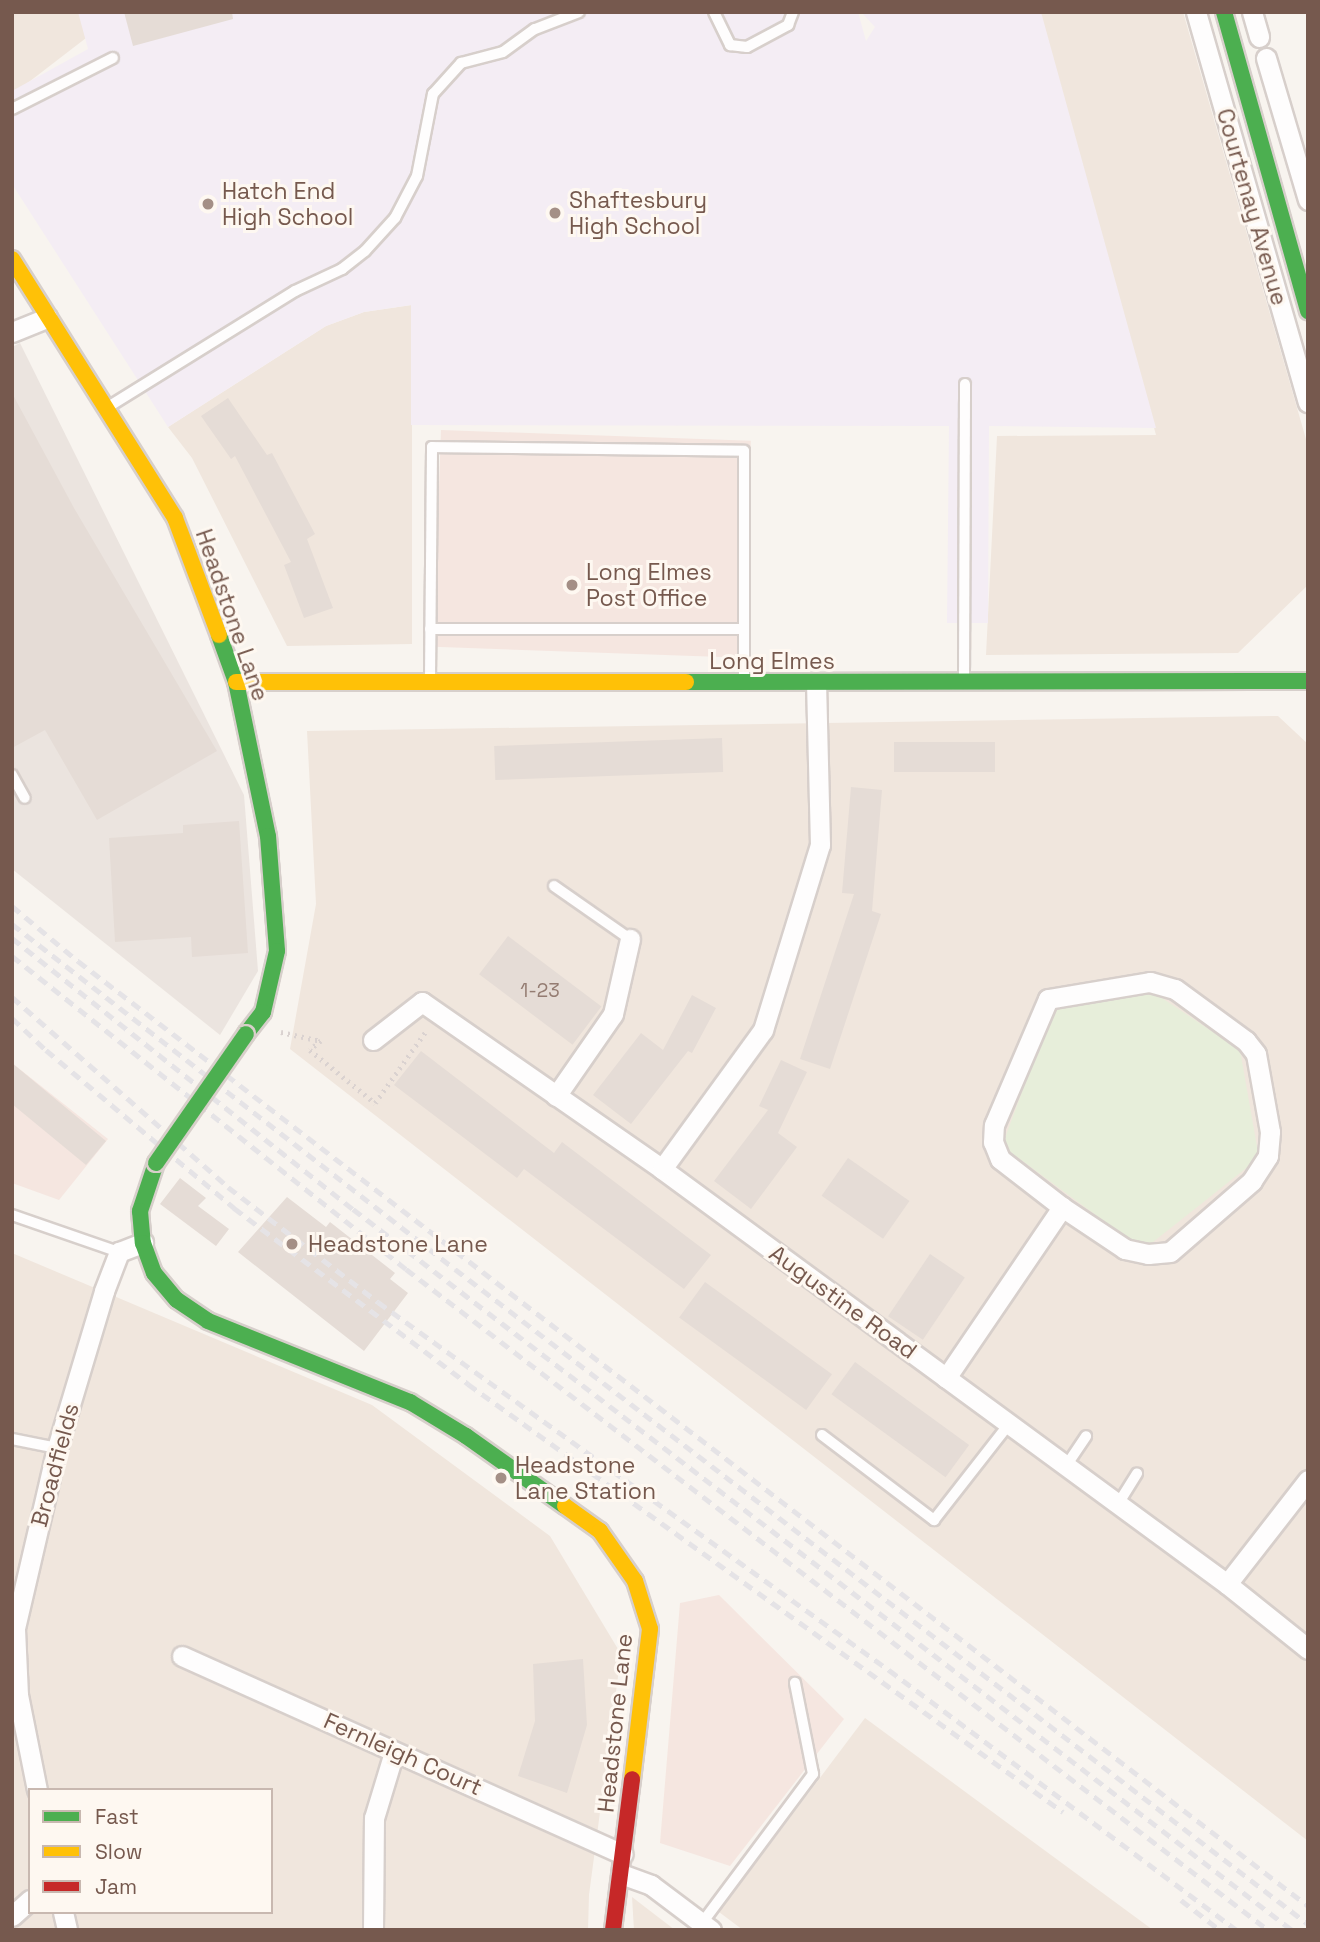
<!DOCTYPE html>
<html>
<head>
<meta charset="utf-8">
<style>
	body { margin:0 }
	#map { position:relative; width:1320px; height:1942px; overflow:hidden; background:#f8f4ef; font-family:"Space Grotesk",sans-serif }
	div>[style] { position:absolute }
	.residential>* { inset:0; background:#f0e6dd }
	.commercial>* { inset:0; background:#f5e6e0; transform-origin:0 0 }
	.industrial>* { inset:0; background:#ebe4df }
	.education>* { inset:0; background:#f4edf4 }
	.green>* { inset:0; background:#e7eeda }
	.building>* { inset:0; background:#e5dcd6; transform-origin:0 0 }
	.path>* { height:4.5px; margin-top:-2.25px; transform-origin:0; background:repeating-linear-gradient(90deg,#dad2d0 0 2px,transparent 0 7px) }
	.roads { filter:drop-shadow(2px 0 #d7cfcb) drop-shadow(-2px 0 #d7cfcb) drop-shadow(0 2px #d7cfcb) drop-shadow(0 -2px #d7cfcb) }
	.lane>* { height:10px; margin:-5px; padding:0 5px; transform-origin:5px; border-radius:5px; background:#fefdfd }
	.street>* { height:19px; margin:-9.5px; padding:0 9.5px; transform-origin:9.5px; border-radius:9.5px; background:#fefdfd }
	.fast>* { height:16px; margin:-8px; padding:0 8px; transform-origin:8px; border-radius:8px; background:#4caf50 }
	.slow>* { height:16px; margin:-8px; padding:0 8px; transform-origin:8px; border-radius:8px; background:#ffc107 }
	.jam>* { height:16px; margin:-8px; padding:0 8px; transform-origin:8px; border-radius:8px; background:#c62828 }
	.rail>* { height:5px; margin-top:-2.5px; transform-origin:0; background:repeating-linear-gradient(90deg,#e5e3e6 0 10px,transparent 0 17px) }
	.bridges { filter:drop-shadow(2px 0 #d8cfca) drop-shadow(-2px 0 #d8cfca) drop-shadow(0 2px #d8cfca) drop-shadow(0 -2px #d8cfca) }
	.fast-bridge>* { height:16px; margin:-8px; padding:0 8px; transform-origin:8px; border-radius:8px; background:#4caf50 }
	.dots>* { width:19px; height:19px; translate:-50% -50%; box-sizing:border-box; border:4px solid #fef8f1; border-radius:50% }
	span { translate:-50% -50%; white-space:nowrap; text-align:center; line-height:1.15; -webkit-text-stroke:6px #fef8f1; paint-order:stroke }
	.number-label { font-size:19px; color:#947c72 }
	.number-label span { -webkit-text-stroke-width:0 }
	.poi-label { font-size:23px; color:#76594e }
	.left { translate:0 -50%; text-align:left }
	.street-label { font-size:23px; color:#76594e }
	.frame { position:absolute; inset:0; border:14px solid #76594e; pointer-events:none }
	.legend { position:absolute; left:28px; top:1788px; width:245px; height:126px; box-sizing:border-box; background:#fef8f1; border:2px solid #c8b8b0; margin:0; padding:9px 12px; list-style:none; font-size:21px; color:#76594e }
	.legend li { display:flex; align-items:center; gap:14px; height:35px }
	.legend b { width:35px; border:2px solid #c8b8b0 }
</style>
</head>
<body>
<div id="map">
	<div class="residential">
		<i style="clip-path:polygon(12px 12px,94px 12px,99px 28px,12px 95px)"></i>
		<i style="clip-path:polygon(1040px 12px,1183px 12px,1308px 446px,1308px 585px,1238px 653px,986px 655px,997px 436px,1156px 435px)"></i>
		<i style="clip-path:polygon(412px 305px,412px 644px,287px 646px,192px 458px,168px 427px,326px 326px,364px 312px)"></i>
		<i style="clip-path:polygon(1278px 716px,1308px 744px,1308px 1841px,290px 1049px,316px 904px,307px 731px)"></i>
		<i style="clip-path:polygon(evenodd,12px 1253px,372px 1405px,550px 1536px,621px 1654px,589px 1895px,588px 1930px,12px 1930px,12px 1253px,30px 1790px,271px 1790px,271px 1912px,30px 1912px,30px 1790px)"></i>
		<i style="clip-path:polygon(865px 1718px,1153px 1930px,743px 1930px,719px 1912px)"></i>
		<i style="clip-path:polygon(632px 1897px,675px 1930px,634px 1930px)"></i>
	</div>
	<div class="commercial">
		<i style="left:441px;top:430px;width:310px;height:217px;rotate:2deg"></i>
		<i style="clip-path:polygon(12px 1063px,108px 1139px,59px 1200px,12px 1183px)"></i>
		<i style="clip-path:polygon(719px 1595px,844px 1719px,730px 1866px,660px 1843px,680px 1603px)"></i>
	</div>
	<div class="industrial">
		<i style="clip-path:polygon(20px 343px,244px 795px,258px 971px,220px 1035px,12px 869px,12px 347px)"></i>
	</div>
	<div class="education">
		<i style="clip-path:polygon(78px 12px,858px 12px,866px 41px,875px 27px,861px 12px,1041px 12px,1156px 428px,989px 426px,988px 623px,947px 623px,949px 426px,411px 425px,411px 305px,364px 312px,326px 326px,168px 427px,12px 184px,12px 91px,88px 49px)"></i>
	</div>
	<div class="green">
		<i style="clip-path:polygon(1153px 992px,1240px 1050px,1259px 1158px,1143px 1250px,1002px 1146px,1052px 1010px)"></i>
	</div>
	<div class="building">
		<i style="clip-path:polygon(124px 12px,232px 12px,233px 19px,133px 46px)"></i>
		<i style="clip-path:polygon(12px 393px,74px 508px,217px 751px,97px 820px,45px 730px,12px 748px)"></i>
		<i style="clip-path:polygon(228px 398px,267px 455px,272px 453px,315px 534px,307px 539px,333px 608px,304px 618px,284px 565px,291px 562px,235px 456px,231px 459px,201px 416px)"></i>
		<i style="left:722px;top:738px;width:34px;height:228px;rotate:88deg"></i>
		<i style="left:894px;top:742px;width:101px;height:30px"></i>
		<i style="clip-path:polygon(851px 787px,882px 790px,872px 911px,881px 914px,830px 1069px,800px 1059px,854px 894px,842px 893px)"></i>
		<i style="clip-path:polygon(239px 821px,248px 953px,192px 957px,191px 937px,115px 942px,109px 838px,183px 833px,183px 825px)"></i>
		<i style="left:508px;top:936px;width:117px;height:48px;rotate:37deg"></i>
		<i style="clip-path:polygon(692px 995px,716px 1008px,692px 1053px,688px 1051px,631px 1124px,593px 1095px,641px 1033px,663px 1050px)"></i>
		<i style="clip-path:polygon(421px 1051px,554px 1153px,562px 1142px,711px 1255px,684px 1289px,524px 1169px,517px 1178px,394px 1085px)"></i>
		<i style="clip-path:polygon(781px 1060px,807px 1072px,778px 1133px,797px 1147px,751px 1209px,714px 1181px,768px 1110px,759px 1106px)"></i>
		<i style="clip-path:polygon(12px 1063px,106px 1141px,86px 1165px,12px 1104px)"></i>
		<i style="left:848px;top:1158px;width:75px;height:46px;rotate:35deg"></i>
		<i style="clip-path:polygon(180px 1178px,206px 1198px,198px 1206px,229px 1229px,216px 1246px,160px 1204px)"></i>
		<i style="clip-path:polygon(287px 1197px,326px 1227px,330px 1222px,395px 1273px,390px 1279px,408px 1293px,364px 1351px,238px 1252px)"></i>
		<i style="left:930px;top:1254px;width:42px;height:75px;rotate:34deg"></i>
		<i style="left:705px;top:1282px;width:157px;height:44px;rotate:36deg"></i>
		<i style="left:855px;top:1362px;width:141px;height:40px;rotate:36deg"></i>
		<i style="clip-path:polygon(583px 1659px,587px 1725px,567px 1793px,518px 1776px,535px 1721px,533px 1664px)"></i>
	</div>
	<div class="path">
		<i style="left:281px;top:1032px;width:41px;rotate:12.7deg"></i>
		<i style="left:321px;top:1041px;width:14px;rotate:141deg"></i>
		<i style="left:310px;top:1050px;width:84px;rotate:39.2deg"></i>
		<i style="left:375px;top:1103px;width:88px;rotate:-54.7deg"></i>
	</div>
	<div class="roads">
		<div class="lane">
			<i style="left:714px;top:12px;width:37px;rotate:64deg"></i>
			<i style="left:730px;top:45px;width:17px;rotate:7deg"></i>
			<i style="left:747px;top:47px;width:47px;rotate:-28.2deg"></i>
			<i style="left:788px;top:25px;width:14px;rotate:-69deg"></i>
			<i style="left:12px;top:109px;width:113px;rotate:-26.8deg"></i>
			<i style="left:108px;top:407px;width:220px;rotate:-31.8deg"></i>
			<i style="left:295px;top:291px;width:52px;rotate:-25.1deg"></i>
			<i style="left:342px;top:269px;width:29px;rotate:-38deg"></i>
			<i style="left:365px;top:251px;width:45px;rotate:-47.7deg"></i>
			<i style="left:395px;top:218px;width:47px;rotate:-62.4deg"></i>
			<i style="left:417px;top:176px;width:84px;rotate:-79deg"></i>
			<i style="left:433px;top:94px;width:42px;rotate:-47.9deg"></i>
			<i style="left:461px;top:63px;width:43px;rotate:-14.7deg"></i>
			<i style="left:503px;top:52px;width:39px;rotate:-36deg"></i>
			<i style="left:535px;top:29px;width:47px;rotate:-21.1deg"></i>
			<i style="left:430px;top:629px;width:313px"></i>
			<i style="left:430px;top:679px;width:232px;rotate:-89.5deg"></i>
			<i style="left:432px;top:447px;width:312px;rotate:0.7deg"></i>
			<i style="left:744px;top:451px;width:228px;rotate:90deg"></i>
			<i style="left:964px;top:679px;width:295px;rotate:-89.8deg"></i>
			<i style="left:12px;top:775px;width:26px;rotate:61deg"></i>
			<i style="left:554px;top:886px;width:93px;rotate:34.9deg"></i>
			<i style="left:12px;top:1215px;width:113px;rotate:19.1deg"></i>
			<i style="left:822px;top:1435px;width:141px;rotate:37.2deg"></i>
			<i style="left:934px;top:1520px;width:122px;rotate:-52deg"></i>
			<i style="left:12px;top:1439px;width:46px;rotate:11.3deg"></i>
			<i style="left:1066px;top:1466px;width:36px;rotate:-56deg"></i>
			<i style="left:1118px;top:1504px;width:36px;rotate:-58deg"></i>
			<i style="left:702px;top:1923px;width:186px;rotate:-53.3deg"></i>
			<i style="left:813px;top:1774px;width:93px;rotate:-101.2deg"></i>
		</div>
		<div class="street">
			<i style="left:1196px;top:12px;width:406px;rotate:74deg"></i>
			<i style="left:1252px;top:12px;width:26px;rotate:74deg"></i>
			<i style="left:1266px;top:58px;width:148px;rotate:73.5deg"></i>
			<i style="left:12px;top:332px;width:38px;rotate:-22deg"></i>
			<i style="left:1150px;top:982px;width:26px;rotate:16deg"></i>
			<i style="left:1175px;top:989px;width:88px;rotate:36.2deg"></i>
			<i style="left:1246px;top:1041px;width:16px;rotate:52deg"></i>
			<i style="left:1256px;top:1054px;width:79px;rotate:79.8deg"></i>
			<i style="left:1270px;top:1132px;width:24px;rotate:95deg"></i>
			<i style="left:1268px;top:1156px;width:30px;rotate:123deg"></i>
			<i style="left:1252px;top:1181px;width:108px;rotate:139.1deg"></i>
			<i style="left:1170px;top:1252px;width:22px;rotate:175deg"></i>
			<i style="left:1148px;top:1254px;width:24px;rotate:-168deg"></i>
			<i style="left:1125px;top:1249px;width:76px;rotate:-146.3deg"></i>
			<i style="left:1062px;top:1207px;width:78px;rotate:-142.3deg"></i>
			<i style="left:1000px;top:1159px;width:18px;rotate:-112deg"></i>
			<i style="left:993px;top:1142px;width:17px;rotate:-87deg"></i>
			<i style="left:994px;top:1125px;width:137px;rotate:-66.8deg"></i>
			<i style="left:1048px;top:999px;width:103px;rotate:-9.5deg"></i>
			<i style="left:373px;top:1040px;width:62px;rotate:-37.8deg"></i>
			<i style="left:422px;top:1002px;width:292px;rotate:34.8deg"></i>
			<i style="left:662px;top:1169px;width:701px;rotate:36.3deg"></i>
			<i style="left:1227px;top:1584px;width:104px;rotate:38.7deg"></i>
			<i style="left:556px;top:1096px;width:100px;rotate:-55.2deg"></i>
			<i style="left:613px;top:1014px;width:77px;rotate:-77.2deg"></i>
			<i style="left:662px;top:1169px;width:172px;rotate:-54deg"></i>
			<i style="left:763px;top:1030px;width:194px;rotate:-72.9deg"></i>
			<i style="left:820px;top:845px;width:161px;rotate:-91.4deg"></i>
			<i style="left:946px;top:1378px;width:207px;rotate:-55.8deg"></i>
			<i style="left:1227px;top:1584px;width:132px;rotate:-52.1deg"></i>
			<i style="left:182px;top:1656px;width:483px;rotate:24.2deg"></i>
			<i style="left:37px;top:1790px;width:97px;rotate:-101.3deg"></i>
			<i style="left:18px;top:1695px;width:67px;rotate:-92.6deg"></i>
			<i style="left:15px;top:1628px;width:185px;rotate:-76.9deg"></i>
			<i style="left:57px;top:1448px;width:164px;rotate:-73.3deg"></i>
			<i style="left:104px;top:1291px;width:42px;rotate:-69deg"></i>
			<i style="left:119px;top:1252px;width:26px;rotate:-21deg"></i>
			<i style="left:621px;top:1874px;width:32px;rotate:20deg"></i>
			<i style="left:651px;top:1885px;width:75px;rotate:36.9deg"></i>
			<i style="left:63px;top:1912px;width:18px;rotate:77deg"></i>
			<i style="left:12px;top:1916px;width:24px;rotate:-42deg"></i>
			<i style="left:373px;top:1930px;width:112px;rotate:-89.5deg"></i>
			<i style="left:374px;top:1818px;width:69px;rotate:-73.1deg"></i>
		</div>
		<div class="fast">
			<i style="left:1224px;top:12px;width:311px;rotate:74.3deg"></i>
			<i style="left:219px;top:635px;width:50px;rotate:70.1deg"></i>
			<i style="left:236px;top:682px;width:157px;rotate:78.3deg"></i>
			<i style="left:268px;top:836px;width:115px;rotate:85.5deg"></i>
			<i style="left:277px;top:951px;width:63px;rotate:102.9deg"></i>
			<i style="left:263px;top:1012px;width:28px;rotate:128deg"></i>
			<i style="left:686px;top:682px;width:622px;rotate:-0.09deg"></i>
			<i style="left:156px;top:1163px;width:51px;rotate:108.4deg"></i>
			<i style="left:140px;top:1211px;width:32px;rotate:85deg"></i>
			<i style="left:143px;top:1243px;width:32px;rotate:70deg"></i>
			<i style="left:154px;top:1273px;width:35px;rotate:50deg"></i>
			<i style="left:177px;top:1300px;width:37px;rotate:34deg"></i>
			<i style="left:208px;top:1321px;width:218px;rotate:21.9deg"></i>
			<i style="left:410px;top:1402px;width:66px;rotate:31.3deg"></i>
			<i style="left:466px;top:1436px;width:121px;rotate:35.3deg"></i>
		</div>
		<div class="slow">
			<i style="left:12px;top:259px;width:306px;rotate:57.8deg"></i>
			<i style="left:175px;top:518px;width:125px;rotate:69.4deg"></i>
			<i style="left:236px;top:682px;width:450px"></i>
			<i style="left:565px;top:1506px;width:43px;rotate:35.5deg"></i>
			<i style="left:600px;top:1531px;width:61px;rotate:55deg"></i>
			<i style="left:635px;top:1581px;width:50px;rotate:72.6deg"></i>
			<i style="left:650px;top:1629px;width:151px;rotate:96.8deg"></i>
		</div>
		<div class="jam">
			<i style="left:613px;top:1930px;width:152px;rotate:-82.8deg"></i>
		</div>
	</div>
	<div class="rail">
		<i style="left:12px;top:906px;width:86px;rotate:39.8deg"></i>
		<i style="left:78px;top:961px;width:1551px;rotate:37.53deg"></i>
		<i style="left:12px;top:924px;width:561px;rotate:37.91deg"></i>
		<i style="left:455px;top:1269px;width:1075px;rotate:37.52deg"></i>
		<i style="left:12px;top:938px;width:436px;rotate:38.5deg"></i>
		<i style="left:353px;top:1209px;width:1184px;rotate:37.52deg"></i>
		<i style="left:12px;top:956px;width:503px;rotate:38.46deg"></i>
		<i style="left:406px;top:1269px;width:1086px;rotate:37.48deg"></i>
		<i style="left:12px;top:997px;width:288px;rotate:41.3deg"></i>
		<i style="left:228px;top:1187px;width:189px;rotate:37.5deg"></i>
		<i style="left:378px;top:1302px;width:630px;rotate:35.76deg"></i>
		<i style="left:889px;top:1670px;width:434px;rotate:36.8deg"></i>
		<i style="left:12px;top:1018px;width:47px;rotate:43.3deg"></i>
		<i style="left:46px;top:1050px;width:246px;rotate:40deg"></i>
		<i style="left:234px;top:1208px;width:293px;rotate:36.9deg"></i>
		<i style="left:468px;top:1384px;width:733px;rotate:35.73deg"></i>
		<i style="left:1181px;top:1900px;width:49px;rotate:37.6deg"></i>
	</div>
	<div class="bridges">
		<div class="fast-bridge">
			<i style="left:156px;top:1163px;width:157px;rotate:-55.1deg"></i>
		</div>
	</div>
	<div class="dots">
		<i style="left:208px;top:204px;background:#a48f86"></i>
		<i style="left:555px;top:213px;background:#a48f86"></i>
		<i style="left:572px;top:585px;background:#a48f86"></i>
		<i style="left:292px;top:1244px;background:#a48f86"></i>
		<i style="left:501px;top:1478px;background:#a48f86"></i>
	</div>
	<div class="number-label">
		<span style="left:540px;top:991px">1-23</span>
	</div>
	<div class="poi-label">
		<span class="left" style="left:222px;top:204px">Hatch End<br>High School</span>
		<span class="left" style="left:569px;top:213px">Shaftesbury<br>High School</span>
		<span class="left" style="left:586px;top:585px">Long Elmes<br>Post Office</span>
		<span class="left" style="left:308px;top:1244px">Headstone Lane</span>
		<span class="left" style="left:515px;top:1478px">Headstone<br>Lane Station</span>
	</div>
	<div class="street-label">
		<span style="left:1252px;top:207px;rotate:74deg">Courtenay Avenue</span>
		<span style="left:232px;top:615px;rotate:71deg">Headstone Lane</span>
		<span style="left:772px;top:661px">Long Elmes</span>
		<span style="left:843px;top:1302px;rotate:36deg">Augustine Road</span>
		<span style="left:55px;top:1465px;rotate:-75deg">Broadfields</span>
		<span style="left:615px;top:1723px;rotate:-84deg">Headstone Lane</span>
		<span style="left:403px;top:1754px;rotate:24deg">Fernleigh Court</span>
	</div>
	<div class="frame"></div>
	<ul class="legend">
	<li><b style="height:9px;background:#4caf50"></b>Fast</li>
	<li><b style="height:9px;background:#ffc107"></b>Slow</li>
	<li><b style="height:9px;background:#c62828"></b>Jam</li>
	</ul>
</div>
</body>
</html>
